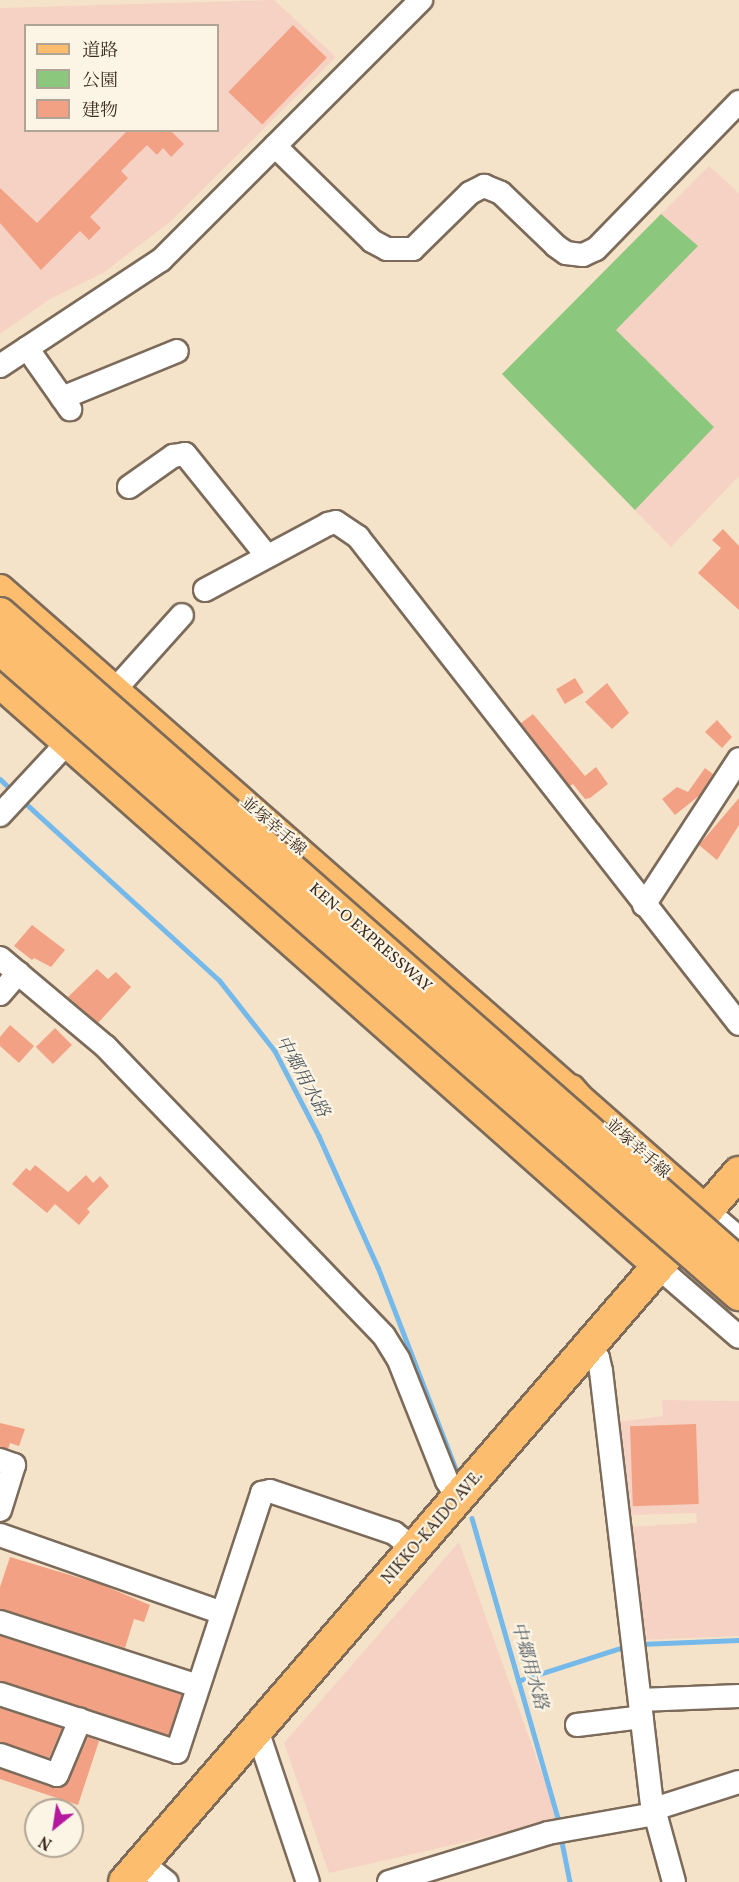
<!DOCTYPE html>
<html>
<head>
<meta charset="utf-8">
<style>
	body { margin:0 }
	#map { position:relative; width:739px; height:1882px; overflow:hidden; background:#f5e3c9; font-family:Vollkorn,"Noto Serif JP",serif }
	div>[style] { position:absolute }
	.built>* { inset:0; background:#f6d2c4 }
	.green>* { inset:0; background:#8bc87e }
	.stream>* { height:4.5px; margin:-2.25px; padding:0 2.25px; transform-origin:2.25px; border-radius:2.25px; background:#75b9eb }
	.building>* { inset:0; background:#f2a184; transform-origin:0 0 }
	.roads { filter:drop-shadow(2px 0 #7c6b5a) drop-shadow(-2px 0 #7c6b5a) drop-shadow(0 2px #7c6b5a) drop-shadow(0 -2px #7c6b5a) }
	.minor>* { height:22px; margin:-11px; padding:0 11px; transform-origin:11px; border-radius:11px; background:#fff }
	.major>* { height:28px; margin:-14px; padding:0 14px; transform-origin:14px; border-radius:14px; background:#fcbd6f }
	.highway>* { height:32px; margin:-16px; padding:0 16px; transform-origin:16px; border-radius:16px; background:#fcbd6f }
	.bridges { filter:drop-shadow(2px 0 #7c6b5a) drop-shadow(-2px 0 #7c6b5a) drop-shadow(0 2px #7c6b5a) drop-shadow(0 -2px #7c6b5a) }
	.highway-bridge>* { height:32px; margin:-16px; padding:0 16px; transform-origin:16px; border-radius:16px; background:#fcbd6f }
	span { translate:-50% -50%; white-space:nowrap; text-align:center; line-height:1.15; -webkit-text-stroke:4.5px #fcf5e5; paint-order:stroke }
	.street-label { font-size:16px; color:#3b2a1e }
	.water-label { font-size:18px; color:#4c555c; font-style:italic }
	.legend { position:absolute; left:24px; top:24px; width:195px; height:108px; box-sizing:border-box; background:#fcf5e5; border:2px solid #afa495; margin:0; padding:8px 10px; list-style:none; font-size:18px; color:#3b2a1e }
	.legend li { display:flex; align-items:center; gap:12px; height:30px }
	.legend b { width:30px; border:2px solid #afa495 }
	.north { position:absolute; left:24px; top:1798px; width:60px; height:60px; box-sizing:border-box; background:#fcf5e5; border:2px solid #afa495; border-radius:50%; rotate:210deg; font-size:16px; font-weight:700; line-height:24px; text-align:center; color:#3b2a1e }
	.north::after { content:''; display:block; margin:auto; width:21px; height:27px; background:#b5179e; clip-path:polygon(50% 0,100% 100%,50% 72%,0 100%) }
</style>
</head>
<body>
<div id="map">
	<div class="built">
		<i style="clip-path:polygon(evenodd,274px 0,336px 57px,170px 222px,103px 273px,50px 299px,0 334px,0 8px,274px 0,26px 26px,218px 26px,218px 130px,26px 130px,26px 26px)"></i>
		<i style="clip-path:polygon(709px 166px,739px 193px,739px 476px,671px 547px,502px 374px)"></i>
		<i style="clip-path:polygon(662px 1400px,739px 1401px,739px 1636px,639px 1640px,627px 1527px,697px 1523px,696px 1513px,626px 1515px,617px 1422px,663px 1416px)"></i>
		<i style="clip-path:polygon(459px 1542px,559px 1821px,329px 1873px,284px 1743px)"></i>
	</div>
	<div class="green">
		<i style="clip-path:polygon(661px 214px,698px 246px,616px 330px,714px 427px,635px 510px,502px 374px)"></i>
	</div>
	<div class="stream">
		<i style="left:0;top:779px;width:19px;rotate:43deg"></i>
		<i style="left:22px;top:800px;width:268px;rotate:42.4deg"></i>
		<i style="left:220px;top:981px;width:89px;rotate:51.8deg"></i>
		<i style="left:275px;top:1051px;width:96px;rotate:62.6deg"></i>
		<i style="left:319px;top:1136px;width:144px;rotate:65.8deg"></i>
		<i style="left:378px;top:1267px;width:220px;rotate:68.9deg"></i>
		<i style="left:472px;top:1518px;width:315px;rotate:74deg"></i>
		<i style="left:640px;top:1644px;width:99px;rotate:-2.3deg"></i>
		<i style="left:518px;top:1681px;width:110px;rotate:-17.9deg"></i>
		<i style="left:562px;top:1842px;width:41px;rotate:78.7deg"></i>
	</div>
	<div class="building">
		<i style="left:293px;top:25px;width:47px;height:93px;rotate:44deg"></i>
		<i style="clip-path:polygon(128px 130px,170px 130px,184px 144px,171px 157px,163px 148px,157px 155px,147px 145px,121px 171px,128px 178px,90px 217px,101px 228px,89px 240px,80px 231px,41px 270px,0 223px,0 188px,37px 223px)"></i>
		<i style="clip-path:polygon(723px 529px,739px 546px,739px 610px,698px 573px,721px 548px,712px 540px)"></i>
		<i style="left:575px;top:678px;width:17px;height:22px;rotate:59deg"></i>
		<i style="clip-path:polygon(607px 683px,629px 713px,612px 729px,585px 702px)"></i>
		<i style="clip-path:polygon(533px 714px,585px 776px,596px 767px,608px 784px,590px 798px,585px 799px,573px 784px,570px 786px,521px 723px)"></i>
		<i style="clip-path:polygon(717px 720px,732px 737px,722px 748px,705px 732px)"></i>
		<i style="clip-path:polygon(705px 768px,713px 774px,700px 795px,675px 815px,662px 799px,677px 787px,688px 792px)"></i>
		<i style="clip-path:polygon(739px 798px,739px 825px,717px 860px,699px 845px)"></i>
		<i style="clip-path:polygon(32px 925px,65px 950px,51px 967px,34px 958px,32px 960px,14px 946px)"></i>
		<i style="clip-path:polygon(97px 969px,108px 979px,116px 972px,131px 987px,98px 1023px,68px 997px)"></i>
		<i style="clip-path:polygon(10px 1025px,34px 1046px,19px 1063px,0 1046px,0 1037px)"></i>
		<i style="left:55px;top:1028px;width:24px;height:27px;rotate:45deg"></i>
		<i style="clip-path:polygon(35px 1165px,68px 1192px,86px 1175px,93px 1183px,100px 1176px,109px 1186px,87px 1209px,90px 1212px,79px 1225px,55px 1204px,47px 1213px,12px 1184px,26px 1168px,30px 1171px)"></i>
		<i style="clip-path:polygon(0 1423px,25px 1429px,19px 1446px,10px 1443px,8px 1449px,0 1447px)"></i>
		<i style="left:696px;top:1424px;width:80px;height:66px;rotate:88deg"></i>
		<i style="clip-path:polygon(10px 1557px,100px 1584px,150px 1605px,144px 1622px,134px 1619px,125px 1648px,0 1609px,0 1587px)"></i>
		<i style="left:0;top:1636px;width:191px;height:45px;rotate:18deg"></i>
		<i style="clip-path:polygon(0 1708px,62px 1728px,49px 1758px,0 1742px)"></i>
		<i style="clip-path:polygon(88px 1737px,99px 1741px,78px 1805px,0 1779px,0 1769px,53px 1788px,65px 1786px)"></i>
	</div>
	<div class="roads">
		<div class="minor">
			<i style="left:275px;top:146px;width:136px;rotate:44.4deg"></i>
			<i style="left:372px;top:241px;width:17px;rotate:28deg"></i>
			<i style="left:387px;top:249px;width:26px"></i>
			<i style="left:413px;top:249px;width:80px;rotate:-44.5deg"></i>
			<i style="left:470px;top:193px;width:16px;rotate:-27deg"></i>
			<i style="left:484px;top:186px;width:18px;rotate:22deg"></i>
			<i style="left:501px;top:193px;width:76px;rotate:43.9deg"></i>
			<i style="left:556px;top:246px;width:12px;rotate:35deg"></i>
			<i style="left:566px;top:253px;width:17px;rotate:7deg"></i>
			<i style="left:583px;top:255px;width:14px;rotate:-25deg"></i>
			<i style="left:596px;top:249px;width:205px;rotate:-45.8deg"></i>
			<i style="left:27px;top:348px;width:75px;rotate:54.8deg"></i>
			<i style="left:0;top:366px;width:193px;rotate:-33.4deg"></i>
			<i style="left:161px;top:260px;width:368px;rotate:-45deg"></i>
			<i style="left:62px;top:398px;width:124px;rotate:-22.2deg"></i>
			<i style="left:129px;top:487px;width:54px;rotate:-35.2deg"></i>
			<i style="left:173px;top:456px;width:12px;rotate:-9deg"></i>
			<i style="left:185px;top:454px;width:131px;rotate:51.2deg"></i>
			<i style="left:205px;top:590px;width:140px;rotate:-28.2deg"></i>
			<i style="left:328px;top:524px;width:8px;rotate:-14deg"></i>
			<i style="left:336px;top:522px;width:27px;rotate:34deg"></i>
			<i style="left:358px;top:537px;width:618px;rotate:51.96deg"></i>
			<i style="left:103px;top:703px;width:118px;rotate:-48.1deg"></i>
			<i style="left:0;top:815px;width:113px;rotate:-47.1deg"></i>
			<i style="left:644px;top:905px;width:174px;rotate:-56.9deg"></i>
			<i style="left:0;top:958px;width:137px;rotate:40deg"></i>
			<i style="left:105px;top:1046px;width:402px;rotate:46.1deg"></i>
			<i style="left:384px;top:1336px;width:26px;rotate:58deg"></i>
			<i style="left:398px;top:1358px;width:132px;rotate:68.3deg"></i>
			<i style="left:447px;top:1481px;width:22px;rotate:56deg"></i>
			<i style="left:0;top:994px;width:28px;rotate:-49deg"></i>
			<i style="left:703px;top:1221px;width:11px;rotate:-75deg"></i>
			<i style="left:706px;top:1210px;width:43px;rotate:40.3deg"></i>
			<i style="left:657px;top:1266px;width:108px;rotate:40.9deg"></i>
			<i style="left:587px;top:1349px;width:14px;rotate:39deg"></i>
			<i style="left:598px;top:1358px;width:13px;rotate:77deg"></i>
			<i style="left:601px;top:1371px;width:434px;rotate:83.3deg"></i>
			<i style="left:652px;top:1802px;width:83px;rotate:74.6deg"></i>
			<i style="left:0;top:1460px;width:15px;rotate:20deg"></i>
			<i style="left:14px;top:1465px;width:47px;rotate:107.3deg"></i>
			<i style="left:0;top:1535px;width:233px;rotate:19.3deg"></i>
			<i style="left:0;top:1622px;width:208px;rotate:17.9deg"></i>
			<i style="left:0;top:1694px;width:186px;rotate:18.1deg"></i>
			<i style="left:177px;top:1752px;width:273px;rotate:-71.8deg"></i>
			<i style="left:262px;top:1493px;width:8px;rotate:-14deg"></i>
			<i style="left:270px;top:1491px;width:131px;rotate:18.7deg"></i>
			<i style="left:394px;top:1533px;width:28px;rotate:38deg"></i>
			<i style="left:640px;top:1700px;width:99px;rotate:-2.3deg"></i>
			<i style="left:577px;top:1725px;width:65px;rotate:-7deg"></i>
			<i style="left:257px;top:1730px;width:160px;rotate:71.5deg"></i>
			<i style="left:0;top:1755px;width:60px;rotate:19.3deg"></i>
			<i style="left:57px;top:1775px;width:60px;rotate:-67.3deg"></i>
			<i style="left:654px;top:1809px;width:89px;rotate:-17.6deg"></i>
			<i style="left:142px;top:1863px;width:31px;rotate:38deg"></i>
			<i style="left:389px;top:1882px;width:166px;rotate:-17.1deg"></i>
			<i style="left:548px;top:1833px;width:109px;rotate:-10.1deg"></i>
		</div>
		<div class="major">
			<i style="left:0;top:589px;width:940px;rotate:41.33deg"></i>
			<i style="left:0;top:684px;width:878px;rotate:41.54deg"></i>
			<i style="left:657px;top:1266px;width:23px;rotate:-65deg"></i>
			<i style="left:571px;top:1089px;width:41px;rotate:48.9deg"></i>
			<i style="left:598px;top:1120px;width:31px;rotate:68deg"></i>
		</div>
		<div class="highway">
			<i style="left:125px;top:1882px;width:938px;rotate:-49.11deg"></i>
		</div>
	</div>
	<div class="bridges">
		<div class="highway-bridge">
			<i style="left:0;top:614px;width:984px;rotate:41.33deg"></i>
			<i style="left:0;top:648px;width:982px;rotate:41.16deg"></i>
		</div>
	</div>
	<div class="street-label">
		<span style="left:273px;top:827px;rotate:41deg">並塚幸手線</span>
		<span style="left:370px;top:938px;rotate:41deg">KEN-O EXPRESSWAY</span>
		<span style="left:637px;top:1149px;rotate:42deg">並塚幸手線</span>
		<span style="left:433px;top:1528px;rotate:-49deg">NIKKO-KAIDO AVE.</span>
	</div>
	<div class="water-label">
		<span style="left:301px;top:1077px;rotate:61deg">中郷用水路</span>
		<span style="left:528px;top:1666px;rotate:74deg">中郷用水路</span>
	</div>
	<ul class="legend">
	<li><b style="height:8px;background:#fcbd6f"></b>道路</li>
	<li><b style="height:16px;background:#8bc87e"></b>公園</li>
	<li><b style="height:16px;background:#f2a184"></b>建物</li>
	</ul>
	<div class="north">N</div>
</div>
</body>
</html>
